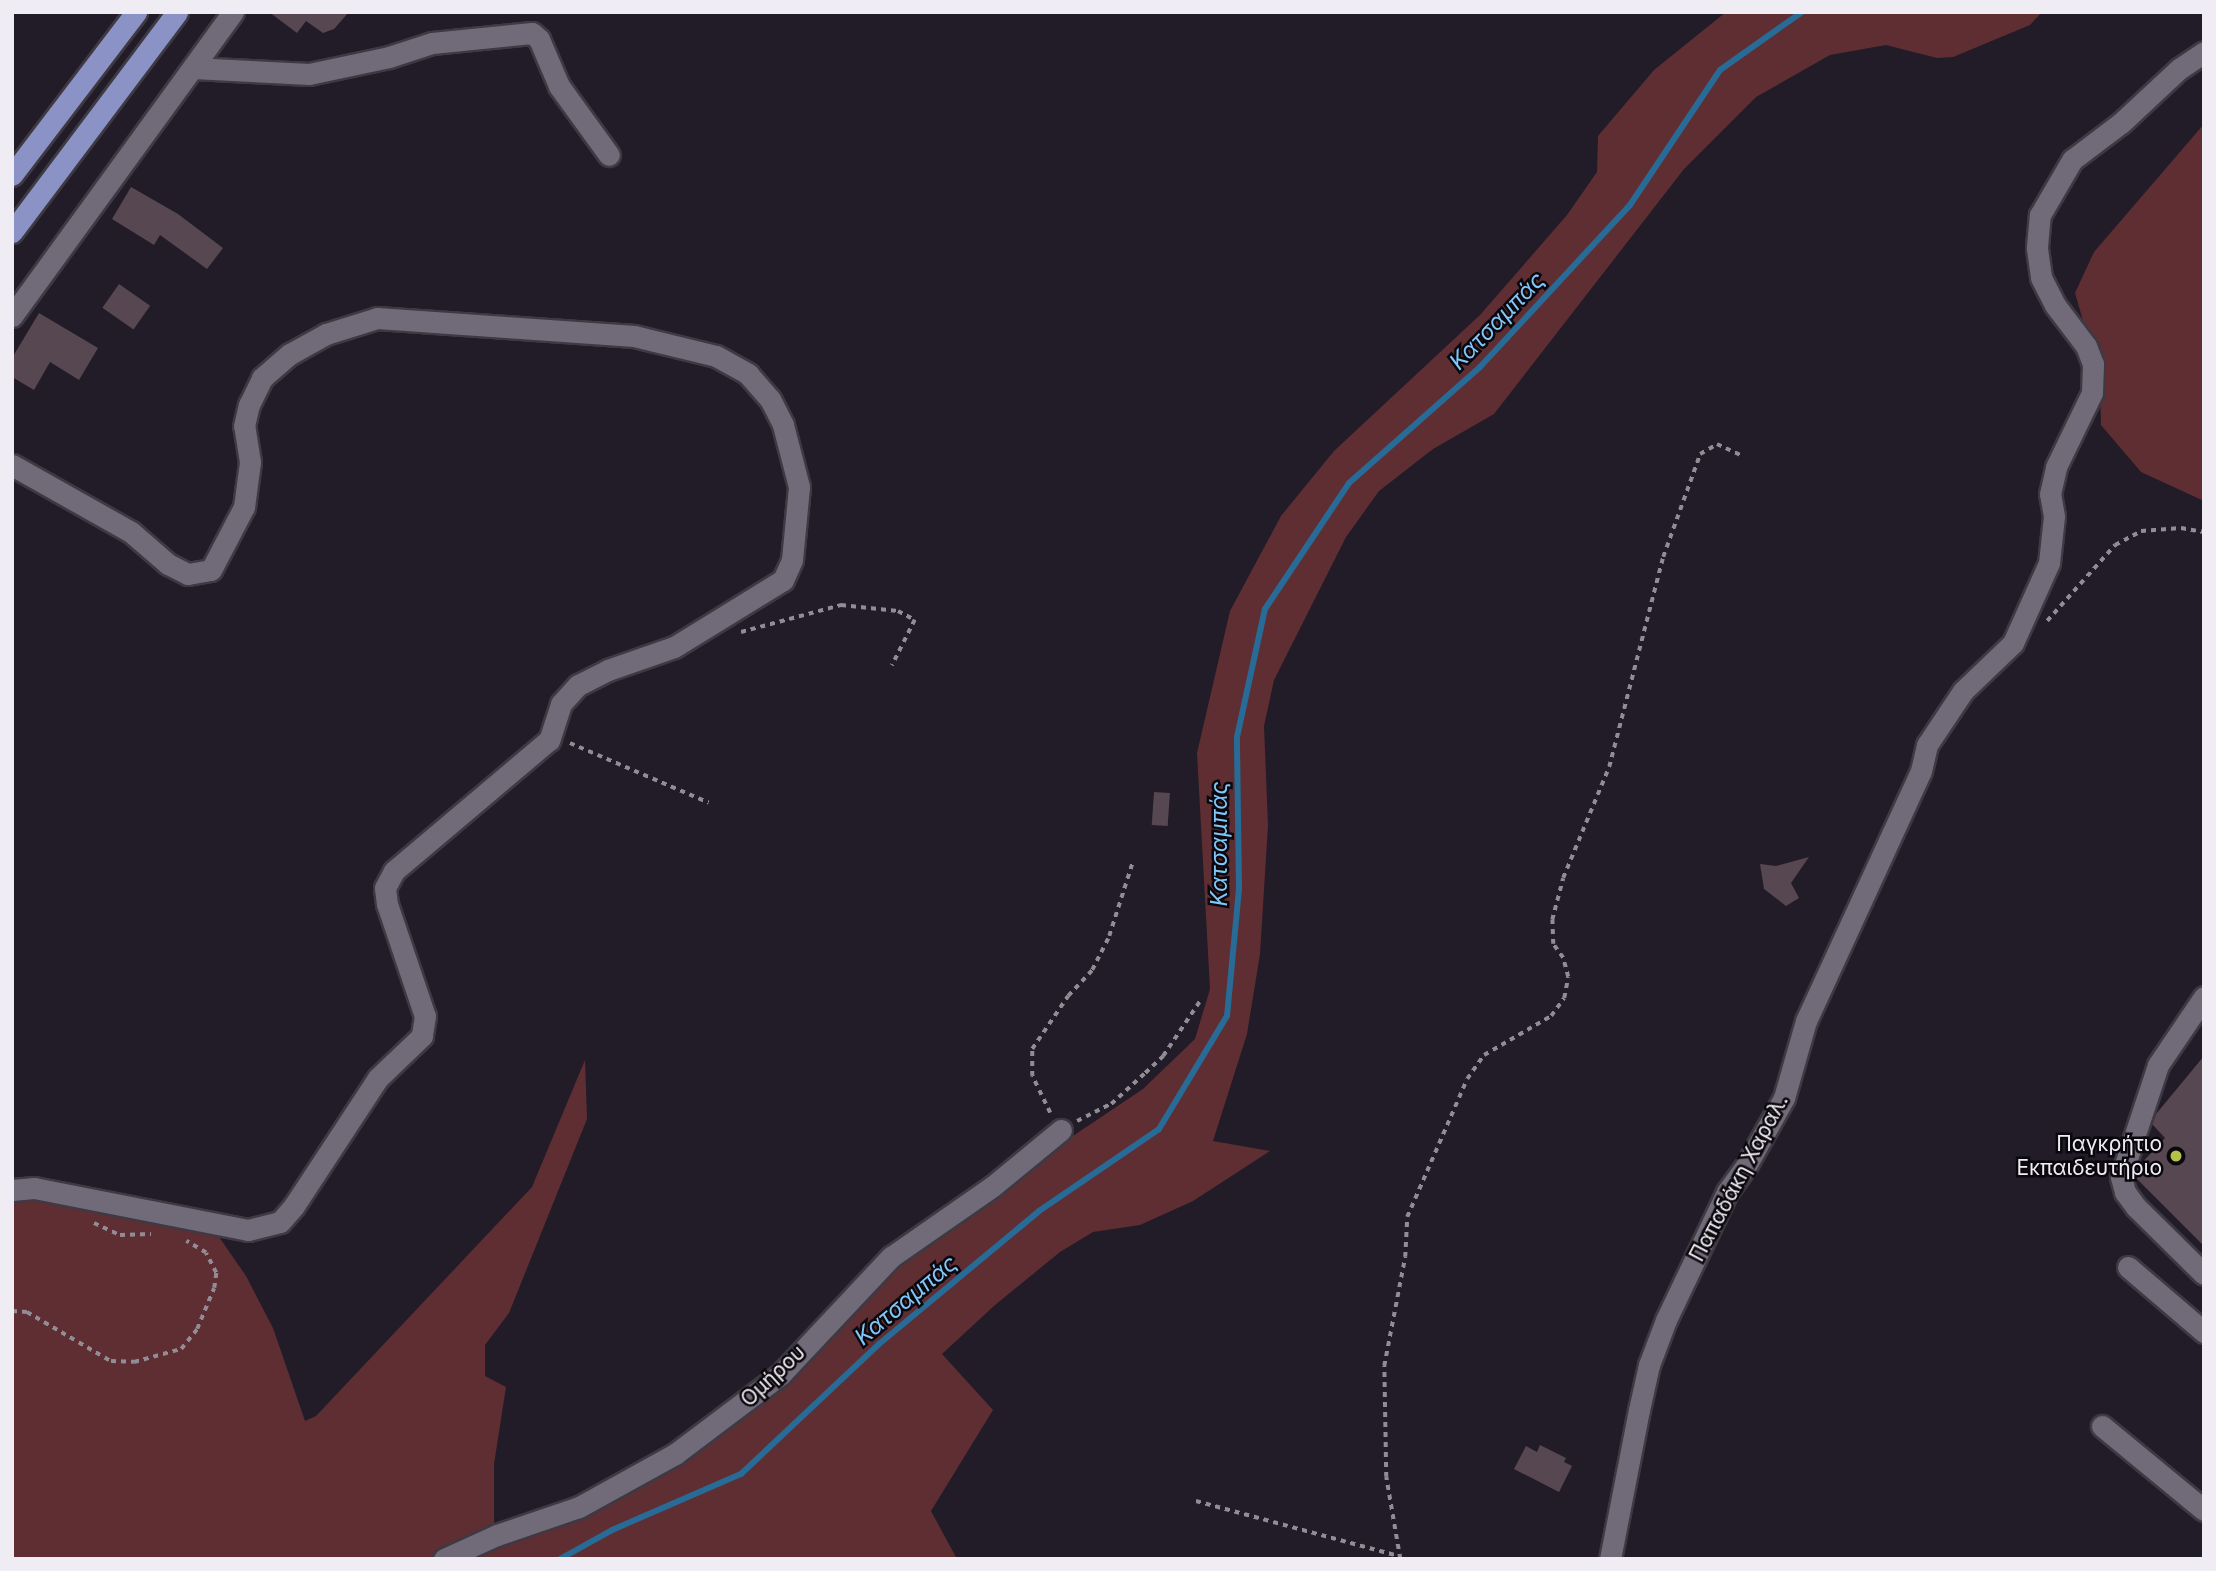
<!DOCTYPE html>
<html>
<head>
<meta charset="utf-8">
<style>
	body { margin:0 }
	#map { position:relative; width:2216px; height:1571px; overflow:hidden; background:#221c28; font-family:Inter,sans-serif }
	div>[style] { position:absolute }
	.green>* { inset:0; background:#5e2e33 }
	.stream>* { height:6px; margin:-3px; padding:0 3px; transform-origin:3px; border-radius:3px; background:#276b96 }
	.building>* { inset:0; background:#564750; transform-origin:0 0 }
	.path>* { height:3.5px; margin-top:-1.75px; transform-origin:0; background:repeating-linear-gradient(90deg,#918c96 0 5px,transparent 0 10px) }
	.roads { filter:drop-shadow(2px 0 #3e3942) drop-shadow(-2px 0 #3e3942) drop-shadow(0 2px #3e3942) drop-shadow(0 -2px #3e3942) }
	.minor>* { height:21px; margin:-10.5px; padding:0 10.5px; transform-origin:10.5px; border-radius:10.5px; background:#716a79 }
	.major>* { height:21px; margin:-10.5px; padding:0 10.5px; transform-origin:10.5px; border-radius:10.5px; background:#8b93c6 }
	.dots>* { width:19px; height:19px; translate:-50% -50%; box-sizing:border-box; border:4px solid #0a080d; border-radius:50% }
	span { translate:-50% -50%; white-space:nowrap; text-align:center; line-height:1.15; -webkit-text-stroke:5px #0a080d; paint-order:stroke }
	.poi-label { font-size:21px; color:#f0ecf4 }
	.right { translate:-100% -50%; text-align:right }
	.street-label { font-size:21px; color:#f0ecf4 }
	.water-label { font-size:23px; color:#81c7fa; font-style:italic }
	.frame { position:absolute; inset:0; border:14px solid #f0ecf4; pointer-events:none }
</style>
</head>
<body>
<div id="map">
	<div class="green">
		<i style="clip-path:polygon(1726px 12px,2042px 12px,2030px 25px,1953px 57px,1937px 58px,1886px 45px,1830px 55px,1756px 97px,1684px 169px,1494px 414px,1433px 449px,1379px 491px,1346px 537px,1274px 680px,1264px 726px,1268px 825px,1260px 954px,1247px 1034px,1213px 1141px,1270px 1151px,1193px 1201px,1140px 1225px,1093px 1232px,1060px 1252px,995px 1305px,942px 1354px,993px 1410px,931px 1511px,957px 1559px,464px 1559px,593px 1508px,669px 1469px,747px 1412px,810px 1357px,893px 1272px,1017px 1180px,1058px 1146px,1143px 1089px,1195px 1039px,1210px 989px,1197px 753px,1230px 611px,1281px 516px,1334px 451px,1480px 315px,1567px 215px,1597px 172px,1598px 136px,1654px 70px)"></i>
		<i style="clip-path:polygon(2204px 124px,2204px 501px,2141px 472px,2101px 425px,2099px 348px,2084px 324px,2075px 293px,2094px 252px)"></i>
		<i style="clip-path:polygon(585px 1060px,587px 1119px,509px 1313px,485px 1345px,485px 1376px,506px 1387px,494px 1464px,494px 1528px,427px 1559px,12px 1559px,12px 1197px,23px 1196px,217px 1234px,246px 1276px,273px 1328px,305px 1421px,316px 1416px,532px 1187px)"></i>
	</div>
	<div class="stream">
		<i style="left:560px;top:1559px;width:60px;rotate:-29.1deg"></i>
		<i style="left:612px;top:1530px;width:141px;rotate:-23.5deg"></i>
		<i style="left:741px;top:1474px;width:190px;rotate:-43.3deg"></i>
		<i style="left:879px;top:1344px;width:208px;rotate:-39.7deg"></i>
		<i style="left:1039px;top:1211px;width:145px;rotate:-34.3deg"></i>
		<i style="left:1159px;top:1129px;width:132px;rotate:-59deg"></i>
		<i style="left:1227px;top:1016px;width:129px;rotate:-84.6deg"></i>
		<i style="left:1239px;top:888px;width:151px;rotate:-90.8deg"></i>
		<i style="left:1237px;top:737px;width:131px;rotate:-77.7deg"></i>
		<i style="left:1265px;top:609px;width:151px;rotate:-56.3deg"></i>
		<i style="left:1349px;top:483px;width:175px;rotate:-41.5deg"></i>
		<i style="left:1480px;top:367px;width:221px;rotate:-47.2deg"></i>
		<i style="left:1630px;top:205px;width:162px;rotate:-56.3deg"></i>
		<i style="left:1720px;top:70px;width:100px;rotate:-35.3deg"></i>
	</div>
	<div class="building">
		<i style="clip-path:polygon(269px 12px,349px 12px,334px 29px,323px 33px,306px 21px,297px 33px)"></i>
		<i style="clip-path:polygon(131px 187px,178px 214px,223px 248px,207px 269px,160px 235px,154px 245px,112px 219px)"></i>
		<i style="left:119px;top:284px;width:38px;height:29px;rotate:35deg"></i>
		<i style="clip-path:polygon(39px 313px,98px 348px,79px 380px,50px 362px,34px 390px,12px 377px,12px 358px)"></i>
		<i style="left:1154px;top:792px;width:16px;height:33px;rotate:4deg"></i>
		<i style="clip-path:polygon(1809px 857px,1791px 883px,1799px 898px,1786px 906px,1764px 889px,1760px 864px,1776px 866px)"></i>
		<i style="clip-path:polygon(2204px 1056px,2204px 1246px,2135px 1177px,2139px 1166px,2165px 1138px,2152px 1124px,2156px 1114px)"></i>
		<i style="clip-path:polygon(1540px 1445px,1566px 1458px,1564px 1462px,1572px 1466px,1559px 1492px,1514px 1469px,1526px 1446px,1537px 1452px)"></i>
	</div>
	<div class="path">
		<i style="left:2047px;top:621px;width:102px;rotate:-48.2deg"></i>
		<i style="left:2115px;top:545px;width:30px;rotate:-28deg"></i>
		<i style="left:2141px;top:531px;width:40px;rotate:-4.3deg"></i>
		<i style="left:2181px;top:528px;width:23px;rotate:10deg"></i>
		<i style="left:741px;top:632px;width:104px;rotate:-15.1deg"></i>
		<i style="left:841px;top:605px;width:57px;rotate:6deg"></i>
		<i style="left:898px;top:611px;width:19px;rotate:28deg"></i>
		<i style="left:915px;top:620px;width:51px;rotate:116.6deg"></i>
		<i style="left:570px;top:743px;width:151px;rotate:23.3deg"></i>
		<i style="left:1050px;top:1113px;width:41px;rotate:-115.9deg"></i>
		<i style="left:1032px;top:1076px;width:27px;rotate:-90deg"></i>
		<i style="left:1032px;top:1049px;width:64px;rotate:-55.8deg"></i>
		<i style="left:1068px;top:996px;width:35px;rotate:-47deg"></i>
		<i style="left:1092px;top:970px;width:38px;rotate:-63deg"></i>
		<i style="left:1109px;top:936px;width:76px;rotate:-72.3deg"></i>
		<i style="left:1077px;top:1121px;width:38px;rotate:-27deg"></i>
		<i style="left:1111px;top:1104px;width:46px;rotate:-42.4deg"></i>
		<i style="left:1145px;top:1073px;width:25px;rotate:-43deg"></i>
		<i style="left:1163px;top:1056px;width:66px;rotate:-56.1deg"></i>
		<i style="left:94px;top:1223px;width:29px;rotate:25deg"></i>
		<i style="left:120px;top:1235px;width:31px;rotate:-2deg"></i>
		<i style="left:12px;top:1311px;width:15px;rotate:4deg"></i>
		<i style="left:27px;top:1312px;width:97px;rotate:30.3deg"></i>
		<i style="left:111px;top:1361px;width:23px;rotate:2deg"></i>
		<i style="left:134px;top:1362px;width:49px;rotate:-15.5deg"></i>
		<i style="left:181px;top:1349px;width:26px;rotate:-51deg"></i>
		<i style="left:197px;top:1329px;width:44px;rotate:-67.5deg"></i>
		<i style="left:214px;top:1288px;width:15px;rotate:-82deg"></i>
		<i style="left:216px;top:1273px;width:22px;rotate:-117deg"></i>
		<i style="left:206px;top:1253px;width:23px;rotate:-149deg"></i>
		<i style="left:1196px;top:1501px;width:210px;rotate:15.2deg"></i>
		<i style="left:1400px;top:1559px;width:83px;rotate:-99.7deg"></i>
		<i style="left:1386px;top:1477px;width:111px;rotate:-91deg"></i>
		<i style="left:1384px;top:1366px;width:111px;rotate:-79.1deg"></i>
		<i style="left:1405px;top:1257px;width:40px;rotate:-87.1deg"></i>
		<i style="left:1407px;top:1217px;width:150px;rotate:-66.5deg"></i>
		<i style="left:1467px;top:1079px;width:29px;rotate:-55deg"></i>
		<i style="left:1484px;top:1055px;width:78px;rotate:-30.2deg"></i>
		<i style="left:1551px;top:1016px;width:22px;rotate:-54deg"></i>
		<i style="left:1564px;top:998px;width:21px;rotate:-79deg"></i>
		<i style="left:1568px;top:977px;width:20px;rotate:-105deg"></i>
		<i style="left:1563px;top:958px;width:17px;rotate:-126deg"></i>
		<i style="left:1553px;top:944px;width:24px;rotate:-92deg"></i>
		<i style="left:1552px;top:920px;width:43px;rotate:-75.3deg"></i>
		<i style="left:1563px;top:878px;width:120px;rotate:-67.5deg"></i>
		<i style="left:1609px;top:767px;width:217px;rotate:-75.6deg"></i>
		<i style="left:1663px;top:557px;width:109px;rotate:-70.2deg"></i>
		<i style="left:1700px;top:454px;width:20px;rotate:-30deg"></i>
		<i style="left:1717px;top:444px;width:29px;rotate:25deg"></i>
	</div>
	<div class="roads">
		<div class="minor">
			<i style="left:193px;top:68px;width:116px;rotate:3deg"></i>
			<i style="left:309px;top:74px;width:82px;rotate:-12deg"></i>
			<i style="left:389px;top:57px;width:45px;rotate:-18deg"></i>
			<i style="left:432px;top:43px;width:100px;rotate:-5.7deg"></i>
			<i style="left:532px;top:33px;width:9px;rotate:41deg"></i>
			<i style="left:539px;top:39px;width:51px;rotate:66.9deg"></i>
			<i style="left:559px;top:86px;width:85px;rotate:54.1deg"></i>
			<i style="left:12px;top:316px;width:376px;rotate:-54deg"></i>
			<i style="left:12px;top:465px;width:137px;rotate:29.4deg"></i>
			<i style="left:131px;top:532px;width:49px;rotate:40.9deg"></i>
			<i style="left:168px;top:564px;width:22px;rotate:27deg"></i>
			<i style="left:188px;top:574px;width:23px;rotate:-10deg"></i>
			<i style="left:211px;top:570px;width:71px;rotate:-62.4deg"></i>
			<i style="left:244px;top:507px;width:45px;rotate:-82.4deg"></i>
			<i style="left:250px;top:462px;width:36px;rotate:-99deg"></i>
			<i style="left:244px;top:426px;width:22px;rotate:-77deg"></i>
			<i style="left:249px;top:405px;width:30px;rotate:-64deg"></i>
			<i style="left:262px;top:378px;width:37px;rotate:-41deg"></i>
			<i style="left:290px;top:354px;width:41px;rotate:-29.1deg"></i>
			<i style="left:326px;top:334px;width:53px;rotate:-17.4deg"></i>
			<i style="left:377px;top:318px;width:258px;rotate:4deg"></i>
			<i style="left:634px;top:336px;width:84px;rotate:13.7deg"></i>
			<i style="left:716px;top:356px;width:37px;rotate:29deg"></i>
			<i style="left:748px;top:374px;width:33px;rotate:49deg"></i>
			<i style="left:770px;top:399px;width:29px;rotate:63deg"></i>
			<i style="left:783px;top:425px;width:64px;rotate:75.5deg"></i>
			<i style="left:799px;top:487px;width:73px;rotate:95.5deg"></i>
			<i style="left:792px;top:560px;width:22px;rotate:114deg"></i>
			<i style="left:783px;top:580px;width:128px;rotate:148.4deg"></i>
			<i style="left:674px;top:647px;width:70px;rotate:160.8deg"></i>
			<i style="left:608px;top:670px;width:34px;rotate:153deg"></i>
			<i style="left:578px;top:685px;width:25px;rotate:132deg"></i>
			<i style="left:561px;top:704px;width:38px;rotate:108deg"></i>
			<i style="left:549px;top:740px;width:203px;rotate:139.8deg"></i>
			<i style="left:394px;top:871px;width:19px;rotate:118deg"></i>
			<i style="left:385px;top:888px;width:16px;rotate:83deg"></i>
			<i style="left:387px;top:904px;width:118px;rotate:71.3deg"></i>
			<i style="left:425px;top:1016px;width:20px;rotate:99deg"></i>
			<i style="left:422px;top:1036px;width:61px;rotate:136.3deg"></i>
			<i style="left:378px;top:1078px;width:153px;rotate:123.3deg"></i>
			<i style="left:294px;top:1206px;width:21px;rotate:131deg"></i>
			<i style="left:280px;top:1222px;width:33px;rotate:166deg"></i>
			<i style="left:248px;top:1230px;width:218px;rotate:-168.9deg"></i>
			<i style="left:34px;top:1188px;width:22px;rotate:175deg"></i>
			<i style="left:2204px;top:997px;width:82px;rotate:124.1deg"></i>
			<i style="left:2158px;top:1065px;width:118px;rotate:108.3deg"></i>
			<i style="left:2121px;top:1177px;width:16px;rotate:75deg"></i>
			<i style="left:2125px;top:1192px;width:19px;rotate:54deg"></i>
			<i style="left:2136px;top:1207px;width:95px;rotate:44.6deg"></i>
			<i style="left:2128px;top:1267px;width:100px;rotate:40.5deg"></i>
			<i style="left:2102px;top:1426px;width:132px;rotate:39.5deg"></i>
			<i style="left:444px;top:1559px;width:58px;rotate:-24.4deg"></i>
			<i style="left:497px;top:1535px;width:87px;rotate:-18.9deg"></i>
			<i style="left:579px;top:1507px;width:110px;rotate:-28.9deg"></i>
			<i style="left:675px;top:1454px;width:133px;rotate:-37deg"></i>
			<i style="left:781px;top:1374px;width:161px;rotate:-46.8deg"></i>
			<i style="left:891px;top:1257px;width:124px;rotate:-34.8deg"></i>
			<i style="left:993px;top:1186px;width:88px;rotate:-39.5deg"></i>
			<i style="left:1610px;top:1559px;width:152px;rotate:-79deg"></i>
			<i style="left:1639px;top:1410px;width:46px;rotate:-77.5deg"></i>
			<i style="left:1649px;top:1365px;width:48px;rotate:-69.3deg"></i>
			<i style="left:1666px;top:1320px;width:142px;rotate:-64.5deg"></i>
			<i style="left:1727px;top:1192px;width:32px;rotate:-54deg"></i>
			<i style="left:1746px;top:1166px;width:78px;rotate:-60.8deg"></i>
			<i style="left:1784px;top:1098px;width:80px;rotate:-74.1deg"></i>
			<i style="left:1806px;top:1021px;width:275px;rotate:-65.3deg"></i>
			<i style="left:1921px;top:771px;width:27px;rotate:-77deg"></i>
			<i style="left:1927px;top:745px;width:65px;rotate:-56.3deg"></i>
			<i style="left:1963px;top:691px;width:69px;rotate:-43.8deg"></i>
			<i style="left:2013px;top:643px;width:88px;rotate:-65.8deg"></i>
			<i style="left:2049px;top:563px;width:47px;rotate:-83.9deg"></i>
			<i style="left:2054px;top:516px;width:22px;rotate:-100deg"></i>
			<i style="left:2050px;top:494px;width:28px;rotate:-77deg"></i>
			<i style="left:2056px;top:467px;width:82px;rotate:-64.1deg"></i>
			<i style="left:2092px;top:393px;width:29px;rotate:-88deg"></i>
			<i style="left:2093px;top:364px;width:19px;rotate:-111deg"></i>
			<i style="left:2086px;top:346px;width:51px;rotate:-127.1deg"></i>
			<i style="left:2055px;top:305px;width:31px;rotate:-117deg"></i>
			<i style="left:2041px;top:277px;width:30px;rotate:-98deg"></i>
			<i style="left:2037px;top:247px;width:32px;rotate:-85deg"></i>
			<i style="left:2040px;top:215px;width:64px;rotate:-59.8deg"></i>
			<i style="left:2072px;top:160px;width:61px;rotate:-37.1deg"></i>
			<i style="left:2121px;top:123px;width:79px;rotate:-43deg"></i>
			<i style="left:2179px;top:69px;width:30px;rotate:-34deg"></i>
		</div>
		<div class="major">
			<i style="left:12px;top:175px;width:205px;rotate:-52.7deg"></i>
			<i style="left:12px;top:232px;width:275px;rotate:-53.1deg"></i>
		</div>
	</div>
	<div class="dots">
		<i style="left:2176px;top:1156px;background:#b3c24b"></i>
	</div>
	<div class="poi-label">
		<span class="right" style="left:2162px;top:1156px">Παγκρήτιο<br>Εκπαιδευτήριο</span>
	</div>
	<div class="street-label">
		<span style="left:1739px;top:1178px;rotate:-62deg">Παπαδάκη Χαραλ.</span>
		<span style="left:773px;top:1376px;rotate:-43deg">Ομήρου</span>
	</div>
	<div class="water-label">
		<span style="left:1497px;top:321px;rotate:-46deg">Κατσαμπάς</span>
		<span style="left:1219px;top:844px;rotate:-90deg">Κατσαμπάς</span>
		<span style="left:906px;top:1300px;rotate:-40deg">Κατσαμπάς</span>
	</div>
	<div class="frame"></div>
</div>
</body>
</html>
